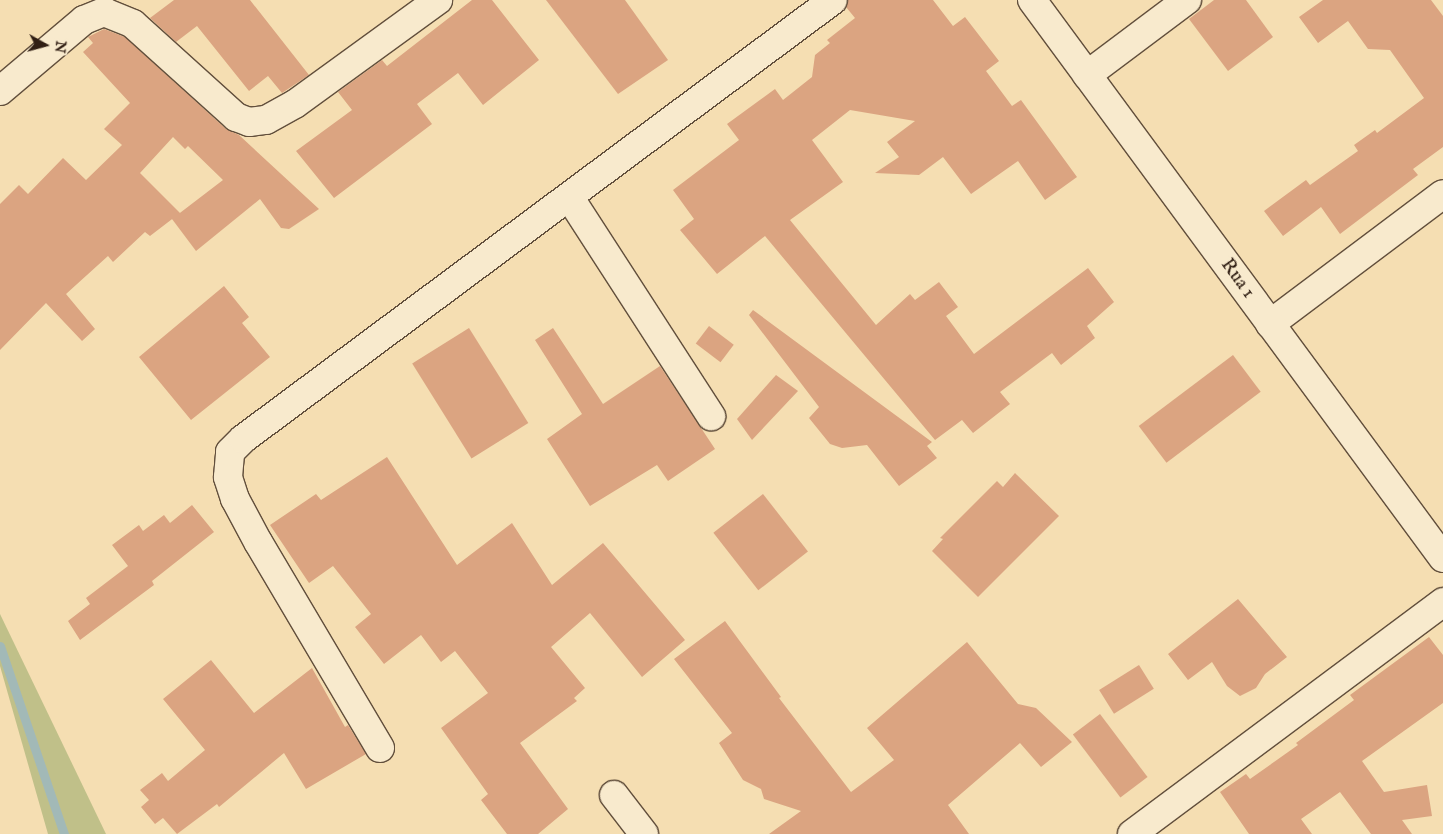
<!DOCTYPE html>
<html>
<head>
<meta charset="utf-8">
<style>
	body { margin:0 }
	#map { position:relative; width:1443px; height:834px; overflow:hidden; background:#f5deb2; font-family:"IM FELL English",serif }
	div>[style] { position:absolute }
	.green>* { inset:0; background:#c0c089 }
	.stream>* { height:9px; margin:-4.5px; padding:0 4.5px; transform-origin:4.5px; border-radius:4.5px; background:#a2b9b7 }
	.building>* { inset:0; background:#dba481; transform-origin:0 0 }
	.roads { filter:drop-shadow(1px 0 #624f3c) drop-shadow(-1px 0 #624f3c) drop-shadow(0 1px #624f3c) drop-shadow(0 -1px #624f3c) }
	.street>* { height:28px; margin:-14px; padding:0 14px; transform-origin:14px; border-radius:14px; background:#f8eacd }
	.secondary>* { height:28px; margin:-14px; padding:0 14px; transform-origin:14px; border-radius:14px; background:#f8eacd }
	span { translate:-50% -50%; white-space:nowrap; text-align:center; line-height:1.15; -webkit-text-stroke:5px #f8eacd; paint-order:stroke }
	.street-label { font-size:19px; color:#311f14 }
	.north { position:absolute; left:20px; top:20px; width:50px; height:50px; -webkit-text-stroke:4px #f8eacd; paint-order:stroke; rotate:97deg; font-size:14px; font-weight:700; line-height:20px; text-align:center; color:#311f14 }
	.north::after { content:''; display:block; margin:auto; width:18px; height:22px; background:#311f14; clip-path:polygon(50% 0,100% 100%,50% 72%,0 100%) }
</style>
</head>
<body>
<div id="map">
	<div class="green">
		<i style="clip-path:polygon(0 614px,106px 834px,48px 834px,0 666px)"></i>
	</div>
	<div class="stream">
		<i style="left:0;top:646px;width:199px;rotate:71.2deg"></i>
	</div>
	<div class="building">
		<i style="clip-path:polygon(174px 0,250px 0,309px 75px,282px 93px,268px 76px,249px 91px,197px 26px,176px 42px,150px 18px)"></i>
		<i style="clip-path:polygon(472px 0,492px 0,539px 60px,483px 105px,458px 73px,417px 104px,432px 124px,334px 198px,296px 151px,352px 110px,338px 92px,382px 60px,387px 66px)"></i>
		<i style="clip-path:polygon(546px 0,625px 0,668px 60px,618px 94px)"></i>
		<i style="clip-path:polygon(848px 0,933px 0,953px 26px,965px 17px,999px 61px,986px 71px,1012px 106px,1021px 100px,1077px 177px,1045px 200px,1018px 161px,971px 194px,943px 157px,919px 175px,875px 173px,899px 157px,887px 142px,915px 121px,850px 110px,812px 140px,843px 182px,790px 220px,876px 325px,910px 294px,915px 300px,939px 282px,958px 307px,946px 316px,974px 354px,1088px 268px,1114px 302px,1087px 326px,1095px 338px,1061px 365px,1052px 353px,1000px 392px,1010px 404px,973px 433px,962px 420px,935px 440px,765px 236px,717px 274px,680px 230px,694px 219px,673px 190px,739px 140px,727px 124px,775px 89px,783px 100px,812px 77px,815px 55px,830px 43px,827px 40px,855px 18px,846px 7px)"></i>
		<i style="clip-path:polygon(1214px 0,1246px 0,1273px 37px,1228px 71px,1189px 19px)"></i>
		<i style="clip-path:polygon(1323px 0,1431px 0,1443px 16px,1443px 147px,1413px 169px,1418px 175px,1340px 234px,1321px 207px,1283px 236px,1264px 211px,1306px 180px,1310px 185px,1358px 151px,1354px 145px,1375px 130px,1377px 133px,1424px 98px,1390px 50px,1368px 49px,1348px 21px,1318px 43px,1299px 17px)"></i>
		<i style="clip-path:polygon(104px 29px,125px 37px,226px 129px,239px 135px,319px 209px,289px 229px,281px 228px,260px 199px,196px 251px,172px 219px,223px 180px,188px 146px,185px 149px,173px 137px,140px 173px,180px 213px,150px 236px,145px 232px,113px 262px,108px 256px,66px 294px,95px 329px,82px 341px,46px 303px,0 350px,0 204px,19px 185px,28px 194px,63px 158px,86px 180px,122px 145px,104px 129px,130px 103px,83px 52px,93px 43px,88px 37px)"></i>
		<i style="clip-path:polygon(224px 286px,249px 317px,242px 323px,270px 357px,191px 420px,139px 357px)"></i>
		<i style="clip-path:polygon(753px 310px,932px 442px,927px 446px,937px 458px,899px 486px,867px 445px,842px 448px,830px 444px,809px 418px,819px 407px,749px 315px)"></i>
		<i style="left:709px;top:326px;width:31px;height:22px;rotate:37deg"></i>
		<i style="left:469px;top:328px;width:112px;height:67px;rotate:58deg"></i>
		<i style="clip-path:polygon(553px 328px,603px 404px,660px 366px,715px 449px,668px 481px,657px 465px,590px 506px,547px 439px,582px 414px,535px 340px)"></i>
		<i style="left:1233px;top:355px;width:46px;height:118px;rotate:53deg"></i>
		<i style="clip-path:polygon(776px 375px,798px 391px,752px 440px,737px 419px)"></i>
		<i style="clip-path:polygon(387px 457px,457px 565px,512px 523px,552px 585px,603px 543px,685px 640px,642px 677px,590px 613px,551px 647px,585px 688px,574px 698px,577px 701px,520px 743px,568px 809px,538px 834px,507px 834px,481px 800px,488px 794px,441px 728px,488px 693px,455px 651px,441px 662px,421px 635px,384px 664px,355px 627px,371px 614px,333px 566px,309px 583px,270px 525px,316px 494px,321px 500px)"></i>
		<i style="clip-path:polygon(1015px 473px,1059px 516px,978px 597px,932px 551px,943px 539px,940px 538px,997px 481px,1003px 487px)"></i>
		<i style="left:763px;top:494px;width:73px;height:63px;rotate:52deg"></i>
		<i style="clip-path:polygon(192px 505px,214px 532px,152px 581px,154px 585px,80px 640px,68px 621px,90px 604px,86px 598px,128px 566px,112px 545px,139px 525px,143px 531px,164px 515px,170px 523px)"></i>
		<i style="clip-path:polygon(1238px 599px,1287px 657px,1265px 674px,1256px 688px,1240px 696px,1227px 686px,1212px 662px,1188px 680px,1168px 654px)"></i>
		<i style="clip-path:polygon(725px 621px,781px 697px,779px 698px,851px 792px,894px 760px,867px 728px,967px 642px,1018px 704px,1036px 708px,1072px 742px,1041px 767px,1020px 743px,948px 805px,969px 834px,769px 834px,801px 811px,764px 799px,761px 789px,743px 780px,719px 743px,732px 733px,674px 659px)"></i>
		<i style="clip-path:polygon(1429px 637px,1443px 655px,1443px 703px,1362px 761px,1384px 792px,1427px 785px,1432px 816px,1402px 820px,1412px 834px,1371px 834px,1340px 792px,1301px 819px,1312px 834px,1249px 834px,1220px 792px,1246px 774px,1250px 779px,1298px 745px,1296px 743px,1354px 700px,1350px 695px)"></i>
		<i style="clip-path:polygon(211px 660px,254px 713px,312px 668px,345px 727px,348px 725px,366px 754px,306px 789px,284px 753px,219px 807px,217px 804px,177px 834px,163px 818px,155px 824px,141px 807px,149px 800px,140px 790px,162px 773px,168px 781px,205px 750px,163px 699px)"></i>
		<i style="left:1139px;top:665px;width:28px;height:47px;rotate:58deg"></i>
		<i style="left:1100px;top:714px;width:79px;height:34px;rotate:53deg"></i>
	</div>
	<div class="roads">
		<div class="street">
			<i style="left:1087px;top:75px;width:125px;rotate:-36.9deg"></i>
			<i style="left:0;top:91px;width:110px;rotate:-40.2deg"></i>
			<i style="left:84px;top:20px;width:22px;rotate:-22deg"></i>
			<i style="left:104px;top:12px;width:31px;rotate:22deg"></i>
			<i style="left:133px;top:24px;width:139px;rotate:42.1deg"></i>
			<i style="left:236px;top:117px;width:14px;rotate:21deg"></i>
			<i style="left:249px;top:122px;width:17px;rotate:-7deg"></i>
			<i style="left:266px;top:120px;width:33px;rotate:-29deg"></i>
			<i style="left:295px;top:104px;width:177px;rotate:-36deg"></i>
			<i style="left:570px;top:198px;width:260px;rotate:57.1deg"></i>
			<i style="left:1270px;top:324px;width:216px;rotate:-36.9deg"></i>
			<i style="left:380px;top:748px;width:239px;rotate:-120.6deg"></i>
			<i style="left:258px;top:542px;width:49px;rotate:-118.1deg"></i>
			<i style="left:235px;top:499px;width:23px;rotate:-108deg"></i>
			<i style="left:228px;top:477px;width:25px;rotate:-85deg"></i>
			<i style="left:230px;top:452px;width:18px;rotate:-45deg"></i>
			<i style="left:243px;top:439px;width:735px;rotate:-36.65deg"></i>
			<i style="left:614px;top:795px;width:49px;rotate:52.4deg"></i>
			<i style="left:1132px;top:834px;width:388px;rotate:-36.7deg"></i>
		</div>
		<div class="secondary">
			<i style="left:1032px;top:0;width:693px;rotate:53.63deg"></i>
		</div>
	</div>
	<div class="street-label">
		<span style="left:1237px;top:279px;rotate:54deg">Rua 1</span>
	</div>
	<div class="north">N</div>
</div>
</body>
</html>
